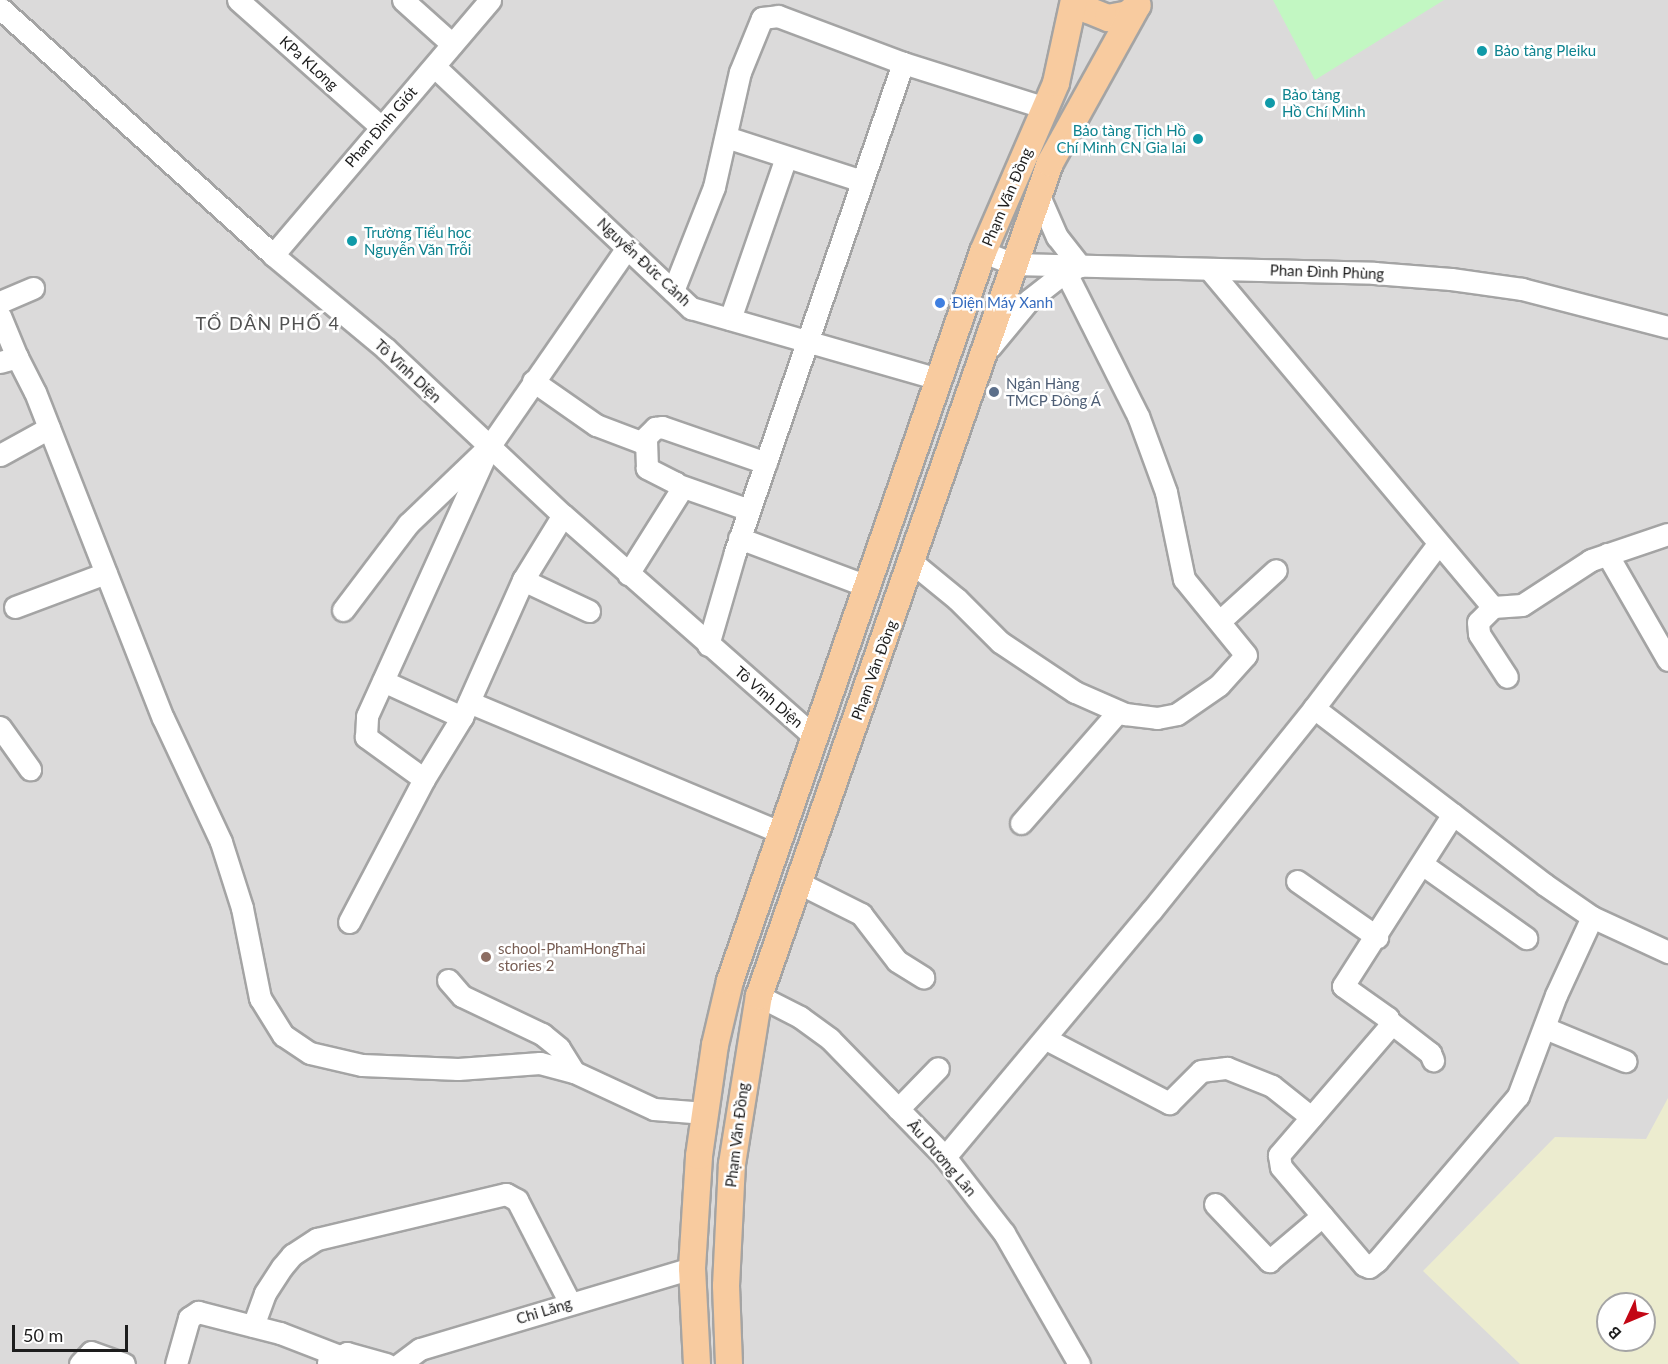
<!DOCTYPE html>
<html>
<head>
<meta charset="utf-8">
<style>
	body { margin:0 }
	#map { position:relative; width:1668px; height:1364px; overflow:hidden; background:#eeeae4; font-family:Lato,sans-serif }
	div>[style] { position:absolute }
	.residential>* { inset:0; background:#dbdada }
	.farmland>* { inset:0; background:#ececcf }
	.park>* { inset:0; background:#c2f7c2 }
	.roads { filter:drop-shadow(2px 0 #a4a4a4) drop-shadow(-2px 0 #a4a4a4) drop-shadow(0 2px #a4a4a4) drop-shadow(0 -2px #a4a4a4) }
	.minor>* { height:21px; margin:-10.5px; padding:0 10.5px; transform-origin:10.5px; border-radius:10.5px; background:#fff }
	.major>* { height:26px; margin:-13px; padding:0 13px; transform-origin:13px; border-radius:13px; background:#f8cb9f }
	.dots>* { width:16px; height:16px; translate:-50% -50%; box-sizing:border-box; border:3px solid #fff; border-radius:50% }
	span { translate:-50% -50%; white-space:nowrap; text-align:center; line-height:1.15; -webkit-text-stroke:5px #fff; paint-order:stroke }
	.culture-label { font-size:15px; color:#0d838f }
	.left { translate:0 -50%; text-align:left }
	.right { translate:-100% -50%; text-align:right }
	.street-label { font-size:15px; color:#1d1d1d }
	.shop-label { font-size:15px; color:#366cbe }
	.service-label { font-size:15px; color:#4e5e75 }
	.education-label { font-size:15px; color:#785e54 }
	.quarter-label { font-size:18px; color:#505050; letter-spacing:1.5px }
	.north { position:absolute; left:1596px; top:1292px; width:60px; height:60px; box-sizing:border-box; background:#fff; border:2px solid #a5a5a5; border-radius:50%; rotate:226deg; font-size:16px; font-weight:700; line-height:24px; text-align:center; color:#1d1d1d }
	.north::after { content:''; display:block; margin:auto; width:21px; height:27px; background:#c30715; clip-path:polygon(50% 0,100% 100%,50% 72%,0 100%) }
	.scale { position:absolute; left:12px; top:1325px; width:116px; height:27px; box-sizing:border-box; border:3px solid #1d1d1d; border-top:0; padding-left:8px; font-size:18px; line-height:21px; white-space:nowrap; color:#1d1d1d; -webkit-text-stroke:4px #fff; paint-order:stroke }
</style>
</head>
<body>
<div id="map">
	<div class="residential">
		<i style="clip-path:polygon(evenodd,0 0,1668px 0,1668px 1364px,0 1364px,0 0,1608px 1304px,1644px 1304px,1644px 1340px,1608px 1340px,1608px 1304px)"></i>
	</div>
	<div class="farmland">
		<i style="clip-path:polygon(evenodd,1668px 1098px,1668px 1364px,1520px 1364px,1423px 1271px,1555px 1137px,1646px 1139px,1668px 1098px,1608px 1304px,1644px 1304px,1644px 1340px,1608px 1340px,1608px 1304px)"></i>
	</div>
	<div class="park">
		<i style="clip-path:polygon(1273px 0,1444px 0,1315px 80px)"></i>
	</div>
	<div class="roads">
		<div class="minor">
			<i style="left:238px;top:0;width:190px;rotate:41.6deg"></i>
			<i style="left:403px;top:0;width:66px;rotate:41.9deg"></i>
			<i style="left:0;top:8px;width:368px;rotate:42.1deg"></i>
			<i style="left:273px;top:255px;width:146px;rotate:39.7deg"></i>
			<i style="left:385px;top:348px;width:244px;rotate:43.2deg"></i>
			<i style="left:563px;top:515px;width:334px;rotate:41.4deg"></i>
			<i style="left:435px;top:67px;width:352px;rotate:43.3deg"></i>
			<i style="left:691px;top:308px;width:257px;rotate:16deg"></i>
			<i style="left:726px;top:137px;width:143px;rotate:17.9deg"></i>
			<i style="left:983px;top:252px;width:33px;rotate:21deg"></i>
			<i style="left:1014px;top:264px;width:360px;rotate:1.4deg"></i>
			<i style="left:1374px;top:273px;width:77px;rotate:4.5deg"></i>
			<i style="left:1451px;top:279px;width:72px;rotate:8deg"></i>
			<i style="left:1522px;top:289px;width:151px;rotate:14.6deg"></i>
			<i style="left:273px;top:255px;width:335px;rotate:-49.6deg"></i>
			<i style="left:1209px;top:269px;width:441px;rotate:50deg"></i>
			<i style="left:1493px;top:607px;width:29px;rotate:-4deg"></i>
			<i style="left:1522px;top:605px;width:82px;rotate:-33.1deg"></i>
			<i style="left:1591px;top:560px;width:81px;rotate:-18.7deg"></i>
			<i style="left:673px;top:291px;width:112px;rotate:-68.5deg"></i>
			<i style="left:714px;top:187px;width:118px;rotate:-77.3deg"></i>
			<i style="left:740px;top:72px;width:58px;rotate:-67.8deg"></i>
			<i style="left:762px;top:18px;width:16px;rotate:-7deg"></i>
			<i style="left:778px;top:16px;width:134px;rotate:20.6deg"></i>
			<i style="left:903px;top:63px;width:150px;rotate:17.5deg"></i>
			<i style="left:0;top:302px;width:36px;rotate:-23deg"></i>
			<i style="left:0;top:316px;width:44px;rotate:67.5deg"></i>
			<i style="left:730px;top:319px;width:171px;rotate:-70.9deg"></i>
			<i style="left:990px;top:347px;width:61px;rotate:-50.3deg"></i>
			<i style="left:1029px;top:300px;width:37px;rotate:-38deg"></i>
			<i style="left:1058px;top:277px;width:25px;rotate:-27deg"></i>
			<i style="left:1080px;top:266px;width:37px;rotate:-128deg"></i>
			<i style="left:1057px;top:237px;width:45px;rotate:-113.7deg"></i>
			<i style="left:0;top:362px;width:18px;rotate:-16deg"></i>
			<i style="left:17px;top:357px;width:39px;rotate:63deg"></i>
			<i style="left:35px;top:392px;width:350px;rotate:68.6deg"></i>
			<i style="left:163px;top:718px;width:137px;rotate:64.9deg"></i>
			<i style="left:221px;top:842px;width:69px;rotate:72.3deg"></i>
			<i style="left:242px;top:908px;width:92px;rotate:78.7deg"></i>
			<i style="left:260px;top:998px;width:44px;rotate:58.1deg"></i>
			<i style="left:283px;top:1035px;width:32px;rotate:34deg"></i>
			<i style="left:310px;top:1053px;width:53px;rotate:13deg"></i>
			<i style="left:362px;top:1065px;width:96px;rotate:2.4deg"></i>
			<i style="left:458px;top:1069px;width:82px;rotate:-4.2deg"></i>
			<i style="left:540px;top:1063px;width:35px;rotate:15deg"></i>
			<i style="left:574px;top:1072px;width:88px;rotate:24.8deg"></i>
			<i style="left:654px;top:1109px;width:51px;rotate:4.5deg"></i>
			<i style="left:533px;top:381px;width:77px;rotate:34.9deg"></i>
			<i style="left:596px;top:425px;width:48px;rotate:20.7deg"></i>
			<i style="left:641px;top:442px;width:20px;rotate:-45deg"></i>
			<i style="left:655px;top:428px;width:7px;rotate:-8deg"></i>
			<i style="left:662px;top:427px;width:110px;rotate:19.1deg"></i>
			<i style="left:0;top:455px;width:56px;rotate:-28.9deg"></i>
			<i style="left:681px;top:486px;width:72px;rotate:19.4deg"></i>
			<i style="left:739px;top:538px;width:137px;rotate:20.6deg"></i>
			<i style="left:1607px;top:554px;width:122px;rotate:60.1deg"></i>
			<i style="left:913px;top:563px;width:57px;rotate:39.3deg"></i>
			<i style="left:957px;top:599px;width:61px;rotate:45deg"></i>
			<i style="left:1000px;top:642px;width:90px;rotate:33.7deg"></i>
			<i style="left:1075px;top:692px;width:55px;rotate:23.7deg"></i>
			<i style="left:1125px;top:714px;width:32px;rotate:7deg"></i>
			<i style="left:1157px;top:718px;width:20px;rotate:-11deg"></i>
			<i style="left:1177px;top:714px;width:51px;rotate:-34.6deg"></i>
			<i style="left:1219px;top:685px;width:40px;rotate:-48deg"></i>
			<i style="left:1246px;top:655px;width:98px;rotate:-129.2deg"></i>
			<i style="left:1184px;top:579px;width:89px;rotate:-101.7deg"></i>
			<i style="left:1166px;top:492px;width:81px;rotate:-110.2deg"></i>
			<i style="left:1138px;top:416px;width:167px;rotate:-116.7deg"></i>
			<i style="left:628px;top:574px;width:99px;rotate:-57.8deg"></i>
			<i style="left:681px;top:490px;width:9px;rotate:-126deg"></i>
			<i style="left:676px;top:483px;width:33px;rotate:-153deg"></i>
			<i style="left:647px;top:468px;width:28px;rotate:-92deg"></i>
			<i style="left:523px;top:580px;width:73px;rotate:25.2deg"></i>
			<i style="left:15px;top:607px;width:97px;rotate:-20.5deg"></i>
			<i style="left:1493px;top:607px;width:21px;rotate:135deg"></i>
			<i style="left:1478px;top:622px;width:12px;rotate:85deg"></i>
			<i style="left:1479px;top:634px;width:51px;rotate:56.9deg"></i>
			<i style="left:343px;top:610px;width:108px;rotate:-52.9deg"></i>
			<i style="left:408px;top:524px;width:105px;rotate:-43.8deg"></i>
			<i style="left:1221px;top:620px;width:74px;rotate:-42.3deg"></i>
			<i style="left:708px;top:645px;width:97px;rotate:-73.8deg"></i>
			<i style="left:735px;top:552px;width:517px;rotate:-71.04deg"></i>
			<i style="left:383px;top:681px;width:87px;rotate:24.5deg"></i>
			<i style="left:469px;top:702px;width:337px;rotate:22.7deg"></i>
			<i style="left:1314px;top:708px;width:290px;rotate:37.4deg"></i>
			<i style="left:1544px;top:884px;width:58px;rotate:34.5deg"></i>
			<i style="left:1592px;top:917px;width:84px;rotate:24.7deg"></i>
			<i style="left:0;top:727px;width:52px;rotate:54.5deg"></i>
			<i style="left:424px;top:779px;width:72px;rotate:-144.1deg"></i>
			<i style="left:366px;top:737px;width:21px;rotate:-87deg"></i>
			<i style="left:367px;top:716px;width:295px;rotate:-65.6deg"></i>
			<i style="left:489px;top:447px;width:242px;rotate:-55.3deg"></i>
			<i style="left:1453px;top:814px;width:204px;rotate:122.6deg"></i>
			<i style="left:1343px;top:986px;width:55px;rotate:35.4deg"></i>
			<i style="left:1388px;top:1018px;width:9px;rotate:84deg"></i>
			<i style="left:1389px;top:1027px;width:169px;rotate:130.7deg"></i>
			<i style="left:1279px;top:1155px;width:12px;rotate:81deg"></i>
			<i style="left:1281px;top:1167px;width:128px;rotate:49.7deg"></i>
			<i style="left:1364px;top:1265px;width:5px;rotate:22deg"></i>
			<i style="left:1369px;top:1267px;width:10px;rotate:-37deg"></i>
			<i style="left:1377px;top:1261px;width:217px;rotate:-49.5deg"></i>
			<i style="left:1518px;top:1096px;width:108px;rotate:-69.4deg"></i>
			<i style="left:1556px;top:995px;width:86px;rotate:-65.2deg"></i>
			<i style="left:1021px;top:823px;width:147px;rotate:-48.9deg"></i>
			<i style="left:1422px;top:864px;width:128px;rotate:35.4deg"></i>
			<i style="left:1297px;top:881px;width:98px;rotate:35deg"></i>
			<i style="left:797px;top:882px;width:72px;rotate:26.6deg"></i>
			<i style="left:861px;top:914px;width:59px;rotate:52.5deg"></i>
			<i style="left:897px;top:961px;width:31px;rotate:32deg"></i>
			<i style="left:349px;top:922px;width:161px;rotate:-62.3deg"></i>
			<i style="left:424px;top:779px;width:73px;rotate:-58.5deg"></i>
			<i style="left:462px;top:717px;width:150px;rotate:-66deg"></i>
			<i style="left:523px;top:580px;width:76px;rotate:-58.4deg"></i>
			<i style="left:448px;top:980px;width:21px;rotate:49deg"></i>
			<i style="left:462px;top:996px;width:89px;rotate:25.4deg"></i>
			<i style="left:542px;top:1034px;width:22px;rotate:39deg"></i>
			<i style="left:559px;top:1048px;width:28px;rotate:58deg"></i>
			<i style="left:759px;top:996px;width:46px;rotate:27.1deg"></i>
			<i style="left:800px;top:1017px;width:37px;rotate:36deg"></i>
			<i style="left:830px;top:1039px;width:165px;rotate:45.7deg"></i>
			<i style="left:945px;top:1157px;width:96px;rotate:52.2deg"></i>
			<i style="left:1004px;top:1233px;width:151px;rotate:60.2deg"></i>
			<i style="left:1390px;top:1022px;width:51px;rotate:37.8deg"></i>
			<i style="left:1430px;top:1053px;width:8px;rotate:67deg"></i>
			<i style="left:1545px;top:1028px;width:87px;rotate:22.4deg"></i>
			<i style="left:1046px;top:1039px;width:139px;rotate:27.5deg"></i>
			<i style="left:1169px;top:1103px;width:45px;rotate:-45deg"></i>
			<i style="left:1201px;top:1071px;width:26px;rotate:-7deg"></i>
			<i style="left:1227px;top:1068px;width:48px;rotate:21.8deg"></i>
			<i style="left:1272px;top:1086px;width:50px;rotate:38.5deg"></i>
			<i style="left:898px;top:1109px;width:57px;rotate:-45.7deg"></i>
			<i style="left:945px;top:1157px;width:321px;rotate:-50.1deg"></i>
			<i style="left:1151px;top:911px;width:260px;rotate:-51.2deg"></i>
			<i style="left:1314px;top:708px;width:206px;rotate:-52.9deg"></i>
			<i style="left:1215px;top:1204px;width:79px;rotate:46.5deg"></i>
			<i style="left:1269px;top:1261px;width:70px;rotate:-40.3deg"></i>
			<i style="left:253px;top:1326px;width:35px;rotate:-70deg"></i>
			<i style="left:265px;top:1293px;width:31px;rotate:-57deg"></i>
			<i style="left:282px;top:1267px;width:16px;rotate:-50deg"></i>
			<i style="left:292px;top:1255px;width:30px;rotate:-33deg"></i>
			<i style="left:317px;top:1239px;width:194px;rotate:-13.4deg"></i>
			<i style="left:506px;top:1194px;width:13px;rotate:29deg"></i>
			<i style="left:517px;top:1200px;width:116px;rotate:62.8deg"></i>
			<i style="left:328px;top:1362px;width:21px;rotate:-25deg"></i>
			<i style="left:347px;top:1353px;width:41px;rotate:15.8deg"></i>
			<i style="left:80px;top:1364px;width:16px;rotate:-47deg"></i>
			<i style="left:91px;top:1352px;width:35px;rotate:20deg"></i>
			<i style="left:176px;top:1364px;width:48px;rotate:-74.2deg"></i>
			<i style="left:189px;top:1318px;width:11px;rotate:-34deg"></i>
			<i style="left:198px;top:1312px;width:85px;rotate:14.4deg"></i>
			<i style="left:280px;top:1333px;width:61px;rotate:21.1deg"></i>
			<i style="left:400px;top:1364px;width:25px;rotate:-37deg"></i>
			<i style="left:420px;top:1349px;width:284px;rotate:-16.6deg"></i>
		</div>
		<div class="major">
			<i style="left:1081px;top:0;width:12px;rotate:55deg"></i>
			<i style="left:1088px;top:10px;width:22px;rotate:22deg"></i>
			<i style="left:1108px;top:18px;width:20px;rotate:-11deg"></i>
			<i style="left:1128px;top:14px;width:13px;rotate:-42deg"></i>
			<i style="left:697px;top:1364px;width:96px;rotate:-93deg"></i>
			<i style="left:692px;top:1268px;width:112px;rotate:-86.4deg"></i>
			<i style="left:699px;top:1156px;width:112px;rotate:-81.8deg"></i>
			<i style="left:715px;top:1045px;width:66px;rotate:-76.8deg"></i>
			<i style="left:730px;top:981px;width:772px;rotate:-70.86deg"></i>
			<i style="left:983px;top:252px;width:184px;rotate:-66.6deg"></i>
			<i style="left:1056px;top:83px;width:85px;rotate:-77.8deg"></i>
			<i style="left:729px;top:1364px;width:78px;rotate:-92.2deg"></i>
			<i style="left:726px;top:1286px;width:122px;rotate:-87.2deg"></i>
			<i style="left:732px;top:1164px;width:170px;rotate:-80.9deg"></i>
			<i style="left:759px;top:996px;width:882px;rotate:-70.74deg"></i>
			<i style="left:1050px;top:163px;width:179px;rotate:-61deg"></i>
		</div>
	</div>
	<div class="dots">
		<i style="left:1482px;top:51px;background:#0f9aa8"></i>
		<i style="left:1270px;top:103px;background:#0f9aa8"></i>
		<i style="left:1198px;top:139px;background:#0f9aa8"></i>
		<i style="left:352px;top:241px;background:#0f9aa8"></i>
		<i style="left:940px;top:303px;background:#3f7fe0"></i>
		<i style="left:994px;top:392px;background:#5c6f8a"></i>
		<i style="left:486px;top:957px;background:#8d6e63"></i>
	</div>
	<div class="culture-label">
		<span class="left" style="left:1494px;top:51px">Bảo tàng Pleiku</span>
		<span class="left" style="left:1282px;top:103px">Bảo tàng<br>Hồ Chí Minh</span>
		<span class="right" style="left:1186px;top:139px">Bảo tàng Tịch Hồ<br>Chí Minh CN Gia lai</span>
		<span class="left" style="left:364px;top:241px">Trường Tiểu học<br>Nguyễn Văn Trỗi</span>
	</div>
	<div class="street-label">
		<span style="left:309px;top:63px;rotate:42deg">KPa KLơng</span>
		<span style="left:381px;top:127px;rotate:-49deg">Phan Đình Giót</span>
		<span style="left:1007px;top:197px;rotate:-67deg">Phạm Văn Đồng</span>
		<span style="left:644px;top:262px;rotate:43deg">Nguyễn Đức Cảnh</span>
		<span style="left:1327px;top:272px;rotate:2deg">Phan Đình Phùng</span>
		<span style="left:408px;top:371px;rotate:43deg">Tô Vĩnh Diện</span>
		<span style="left:874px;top:670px;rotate:-70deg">Phạm Văn Đồng</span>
		<span style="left:769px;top:697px;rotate:41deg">Tô Vĩnh Diện</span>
		<span style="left:737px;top:1135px;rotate:-83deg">Phạm Văn Đồng</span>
		<span style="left:942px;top:1158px;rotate:49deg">Âu Dương Lân</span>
		<span style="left:544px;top:1311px;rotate:-17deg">Chi Lăng</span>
	</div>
	<div class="shop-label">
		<span class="left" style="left:952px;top:303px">Điện Máy Xanh</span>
	</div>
	<div class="service-label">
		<span class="left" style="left:1006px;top:392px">Ngân Hàng<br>TMCP Đông Á</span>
	</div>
	<div class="education-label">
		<span class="left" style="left:498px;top:957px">school-PhamHongThai<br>stories 2</span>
	</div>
	<div class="quarter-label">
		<span style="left:268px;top:323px">TỔ DÂN PHỐ 4</span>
	</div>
	<div class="north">B</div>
	<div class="scale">50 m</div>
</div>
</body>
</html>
